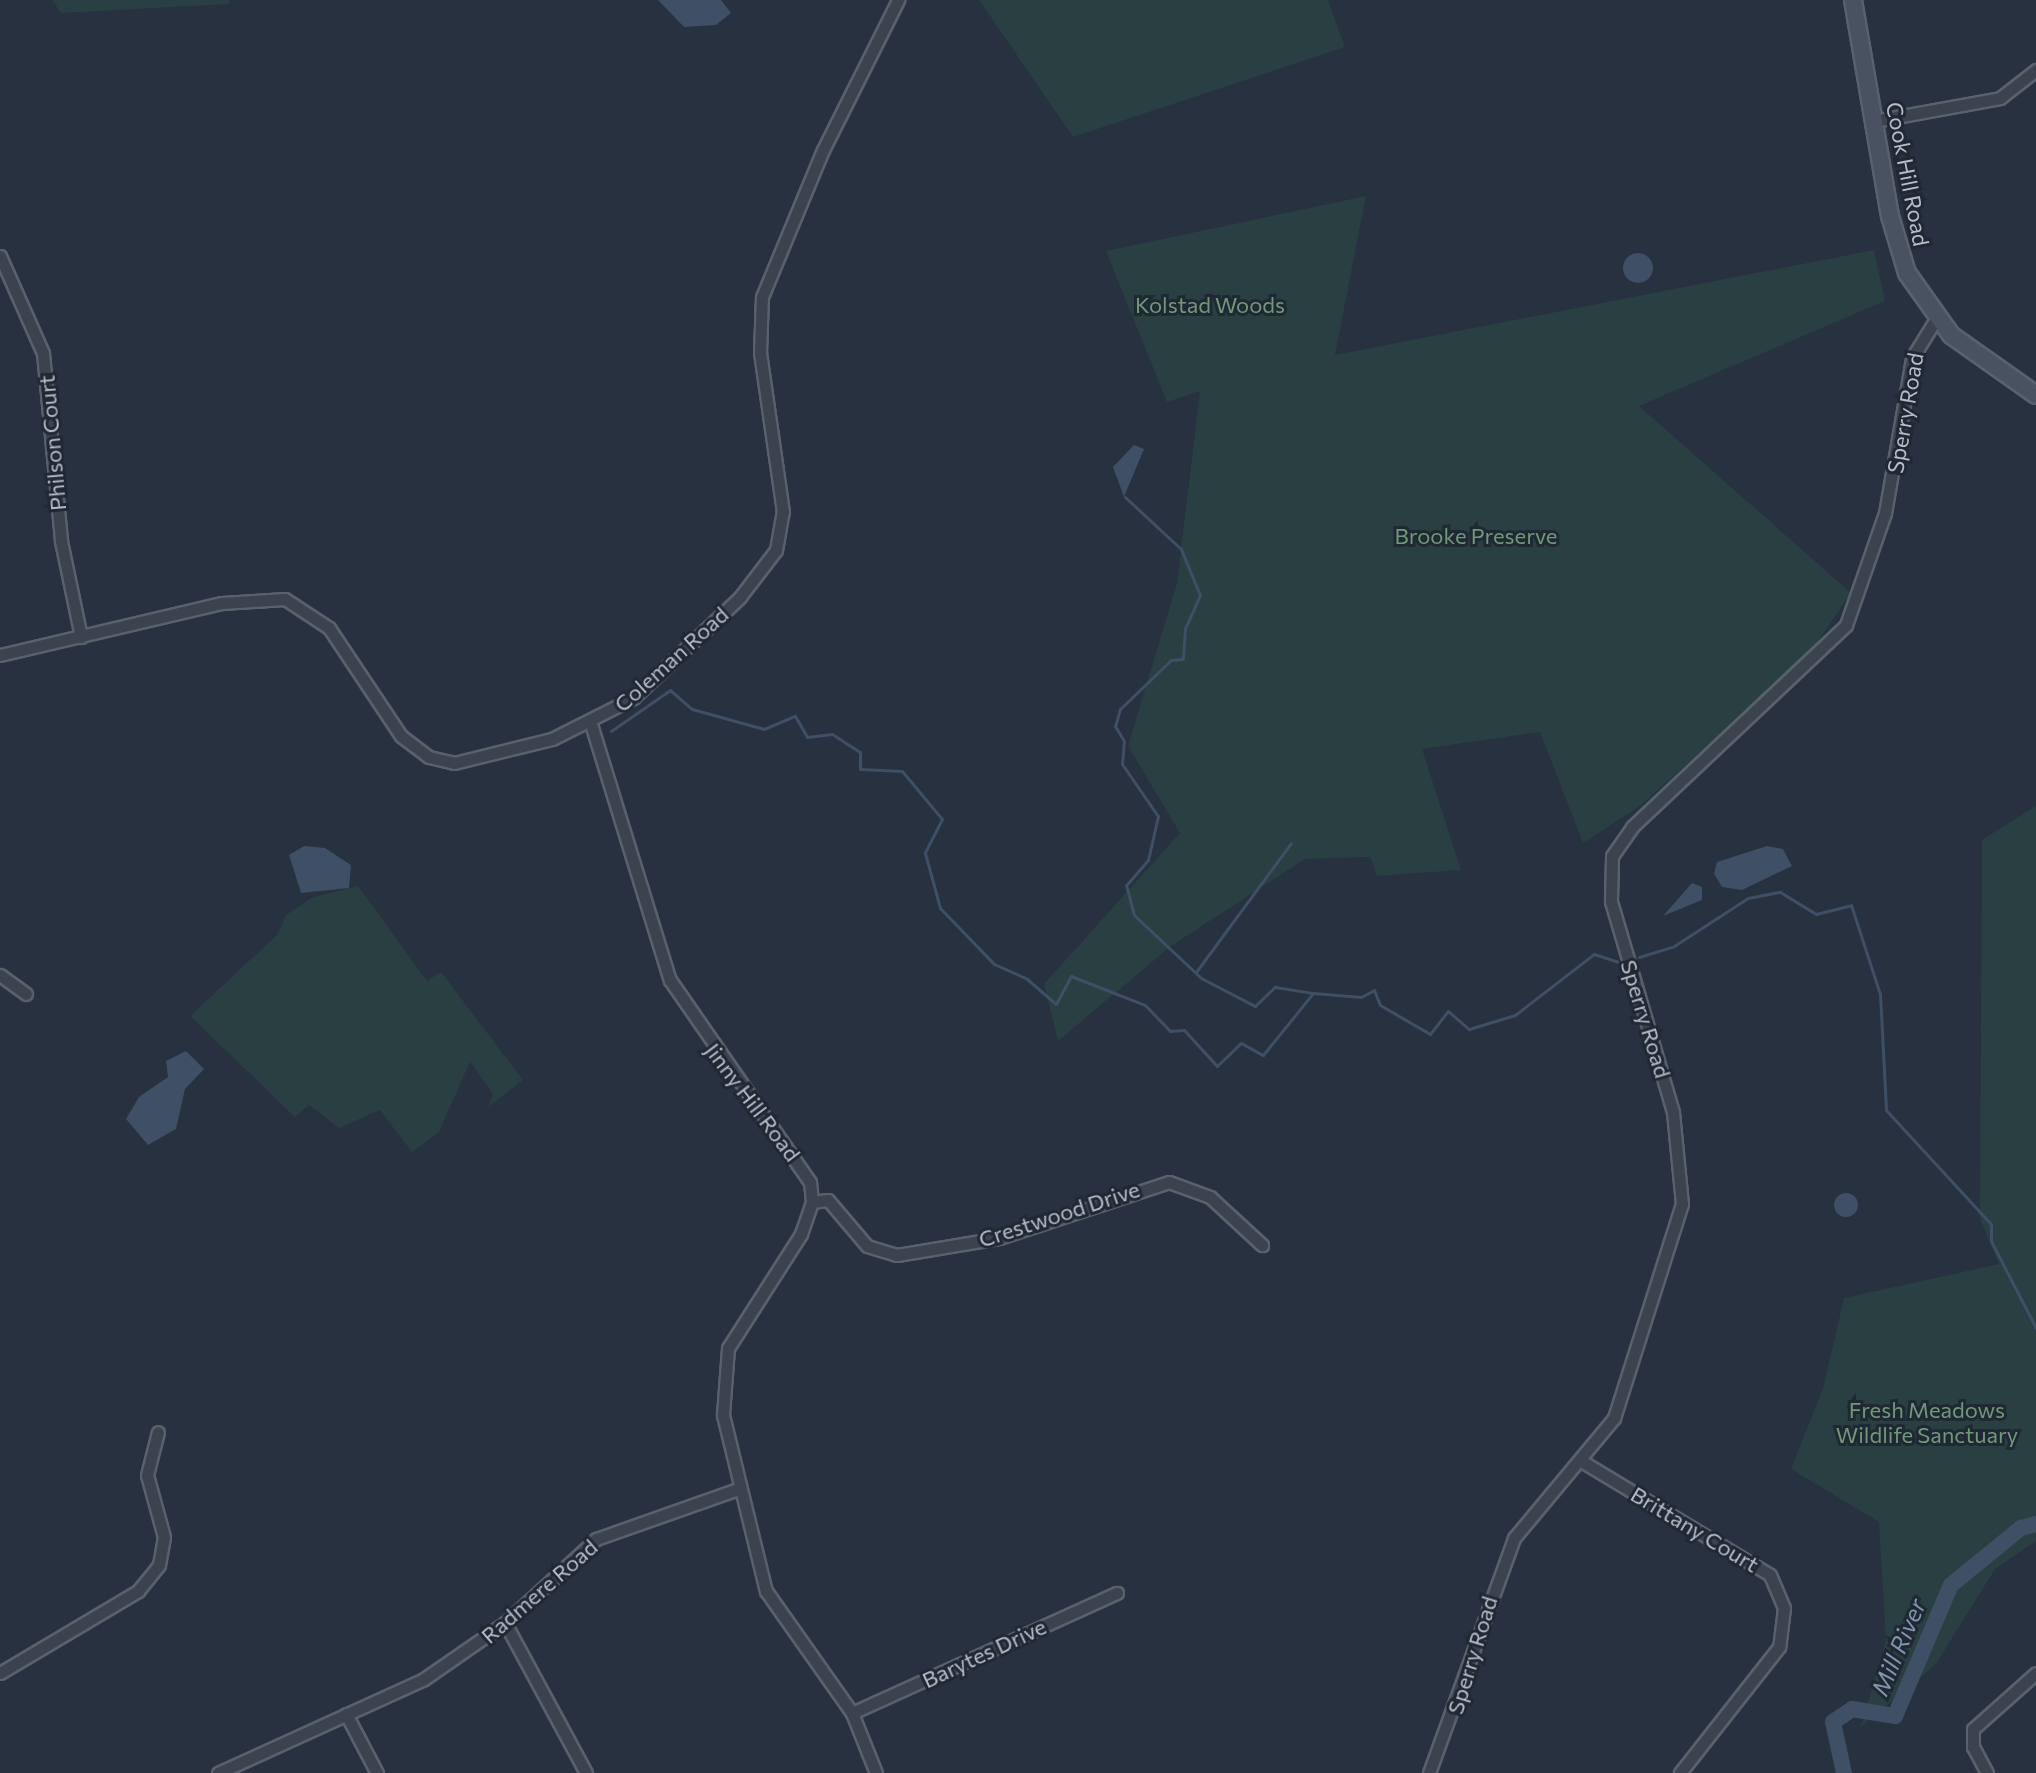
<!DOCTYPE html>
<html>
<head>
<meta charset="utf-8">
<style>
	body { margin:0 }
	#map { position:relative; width:2036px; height:1773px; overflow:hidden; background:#27313f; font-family:Commissioner,sans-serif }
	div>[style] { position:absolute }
	.green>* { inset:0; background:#2a3f41 }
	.water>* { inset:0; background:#3e4f66 }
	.round { border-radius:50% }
	.stream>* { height:3px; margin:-1.5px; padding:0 1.5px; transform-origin:1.5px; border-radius:1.5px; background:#3e4f66 }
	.river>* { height:16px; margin:-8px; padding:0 8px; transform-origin:8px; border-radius:8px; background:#3e4f66 }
	.roads { filter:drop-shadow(2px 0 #59616c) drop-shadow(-2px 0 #59616c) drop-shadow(0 2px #59616c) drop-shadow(0 -2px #59616c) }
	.street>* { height:11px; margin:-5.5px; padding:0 5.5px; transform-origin:5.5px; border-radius:5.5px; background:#3b434f }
	.secondary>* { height:16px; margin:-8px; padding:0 8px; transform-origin:8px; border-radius:8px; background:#495261 }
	span { translate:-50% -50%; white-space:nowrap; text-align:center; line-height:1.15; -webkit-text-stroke:6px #202834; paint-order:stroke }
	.street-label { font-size:22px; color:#b7bec9 }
	.park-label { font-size:22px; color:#709979 }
	.water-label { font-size:24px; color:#8195af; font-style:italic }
</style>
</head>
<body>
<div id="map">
	<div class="green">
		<i style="clip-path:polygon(52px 0,229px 0,229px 4px,61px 13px)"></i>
		<i style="clip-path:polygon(979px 0,1328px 0,1345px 47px,1073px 137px)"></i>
		<i style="clip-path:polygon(1366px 196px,1335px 355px,1874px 250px,1885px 301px,1639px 406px,1851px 593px,1810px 653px,1640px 806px,1583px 843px,1540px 732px,1422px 749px,1461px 870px,1377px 876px,1370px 857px,1305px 859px,1171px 946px,1058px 1041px,1044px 984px,1180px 833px,1128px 746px,1177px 583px,1200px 391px,1167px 402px,1106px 251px)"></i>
		<i style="clip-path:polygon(2036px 806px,2036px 1541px,1995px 1569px,1936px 1664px,1861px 1727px,1886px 1640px,1879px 1522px,1791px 1469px,1823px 1389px,1844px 1298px,1999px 1264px,1980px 1219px,1982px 840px)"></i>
		<i style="clip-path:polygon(358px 886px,427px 981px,441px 972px,523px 1080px,488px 1107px,493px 1094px,470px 1062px,439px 1132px,412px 1152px,380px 1110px,339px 1128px,309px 1105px,295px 1117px,190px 1016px,277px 935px,286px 915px,313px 897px)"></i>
	</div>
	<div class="water">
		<i style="clip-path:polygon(658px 0,721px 0,731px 13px,716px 25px,684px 27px)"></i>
		<i class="round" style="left:1623px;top:253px;width:30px;height:30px"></i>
		<i style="clip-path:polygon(1134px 445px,1144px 449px,1124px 497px,1113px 467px)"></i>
		<i style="clip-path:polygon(304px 846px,325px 848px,351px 865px,349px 888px,301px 893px,289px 855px)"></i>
		<i style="clip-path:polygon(1767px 846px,1783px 849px,1792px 866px,1742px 890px,1722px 887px,1714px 874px,1717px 862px)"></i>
		<i style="clip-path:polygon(1692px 883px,1702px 887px,1702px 900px,1663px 916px)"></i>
		<i style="clip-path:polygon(186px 1051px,204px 1069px,185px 1089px,176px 1129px,148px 1145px,126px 1119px,139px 1097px,168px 1077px,166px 1061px)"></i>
		<i class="round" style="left:1834px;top:1193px;width:24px;height:24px"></i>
	</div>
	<div class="stream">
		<i style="left:1125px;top:497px;width:76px;rotate:42.9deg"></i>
		<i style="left:1181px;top:549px;width:50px;rotate:67.6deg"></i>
		<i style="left:1200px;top:595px;width:36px;rotate:114deg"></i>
		<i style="left:1185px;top:628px;width:31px;rotate:94deg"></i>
		<i style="left:1183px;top:659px;width:12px;rotate:175deg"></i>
		<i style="left:1171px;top:660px;width:71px;rotate:136.1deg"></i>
		<i style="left:1120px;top:709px;width:18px;rotate:106deg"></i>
		<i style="left:1115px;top:726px;width:17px;rotate:59deg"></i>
		<i style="left:1124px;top:741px;width:23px;rotate:95deg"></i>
		<i style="left:1122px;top:764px;width:63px;rotate:55.3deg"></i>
		<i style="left:1158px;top:816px;width:45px;rotate:102.8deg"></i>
		<i style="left:1148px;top:860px;width:33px;rotate:131deg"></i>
		<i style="left:1126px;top:885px;width:31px;rotate:75deg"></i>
		<i style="left:1134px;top:915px;width:92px;rotate:43.2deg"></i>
		<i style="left:1201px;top:978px;width:61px;rotate:27.4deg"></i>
		<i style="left:1255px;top:1006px;width:28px;rotate:-44deg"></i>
		<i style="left:1275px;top:987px;width:36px;rotate:9deg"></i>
		<i style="left:611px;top:731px;width:72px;rotate:-34.8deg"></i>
		<i style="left:670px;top:690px;width:29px;rotate:41deg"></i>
		<i style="left:692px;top:709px;width:75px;rotate:15.5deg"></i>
		<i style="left:764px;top:729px;width:34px;rotate:-23deg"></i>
		<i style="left:795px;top:716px;width:24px;rotate:60deg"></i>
		<i style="left:807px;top:737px;width:25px;rotate:-7deg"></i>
		<i style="left:832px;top:734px;width:33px;rotate:33deg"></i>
		<i style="left:860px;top:752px;width:17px;rotate:90deg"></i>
		<i style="left:860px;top:769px;width:42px;rotate:2.7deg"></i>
		<i style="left:902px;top:771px;width:62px;rotate:50.2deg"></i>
		<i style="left:942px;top:819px;width:38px;rotate:117deg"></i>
		<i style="left:925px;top:853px;width:57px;rotate:74.7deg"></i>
		<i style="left:940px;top:908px;width:78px;rotate:46deg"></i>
		<i style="left:994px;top:964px;width:36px;rotate:24deg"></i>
		<i style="left:1027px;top:979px;width:38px;rotate:41deg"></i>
		<i style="left:1056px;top:1004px;width:32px;rotate:-62deg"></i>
		<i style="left:1071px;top:976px;width:79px;rotate:21.4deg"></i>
		<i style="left:1145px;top:1005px;width:36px;rotate:46deg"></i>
		<i style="left:1170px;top:1031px;width:14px;rotate:-4deg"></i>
		<i style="left:1184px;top:1030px;width:49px;rotate:47.5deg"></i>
		<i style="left:1217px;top:1066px;width:33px;rotate:-44deg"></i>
		<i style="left:1241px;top:1043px;width:25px;rotate:29deg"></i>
		<i style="left:1263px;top:1055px;width:80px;rotate:-51.1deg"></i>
		<i style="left:1313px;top:993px;width:48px;rotate:4.8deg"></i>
		<i style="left:1361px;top:997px;width:15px;rotate:-28deg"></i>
		<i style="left:1374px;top:990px;width:16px;rotate:68deg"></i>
		<i style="left:1380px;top:1005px;width:58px;rotate:30.1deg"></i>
		<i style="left:1430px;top:1034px;width:29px;rotate:-52deg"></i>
		<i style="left:1448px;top:1011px;width:28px;rotate:41deg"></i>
		<i style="left:1469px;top:1029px;width:48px;rotate:-16.9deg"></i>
		<i style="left:1515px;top:1015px;width:100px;rotate:-37.7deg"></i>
		<i style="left:1594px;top:954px;width:25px;rotate:18deg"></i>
		<i style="left:1639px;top:957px;width:37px;rotate:-17deg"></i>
		<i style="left:1674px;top:946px;width:88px;rotate:-33deg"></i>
		<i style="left:1748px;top:898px;width:33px;rotate:-11deg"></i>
		<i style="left:1780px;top:892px;width:42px;rotate:31.4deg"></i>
		<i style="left:1816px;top:914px;width:36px;rotate:-14deg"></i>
		<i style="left:1851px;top:905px;width:94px;rotate:72deg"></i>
		<i style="left:1880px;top:994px;width:116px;rotate:87deg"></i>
		<i style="left:1886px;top:1110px;width:155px;rotate:47.4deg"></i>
		<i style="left:1991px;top:1224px;width:17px;rotate:90deg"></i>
		<i style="left:1991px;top:1241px;width:98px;rotate:62.7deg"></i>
		<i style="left:1196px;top:972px;width:160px;rotate:-53.6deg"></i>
	</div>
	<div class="river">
		<i style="left:1844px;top:1773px;width:52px;rotate:-102.2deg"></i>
		<i style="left:1833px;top:1722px;width:23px;rotate:-34deg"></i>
		<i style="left:1852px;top:1709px;width:44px;rotate:9.2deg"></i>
		<i style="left:1895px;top:1716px;width:142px;rotate:-66.9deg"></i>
		<i style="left:1951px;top:1585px;width:90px;rotate:-39.2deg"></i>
		<i style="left:2021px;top:1528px;width:16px;rotate:-15deg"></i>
	</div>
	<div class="roads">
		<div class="street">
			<i style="left:1874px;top:121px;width:128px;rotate:-10.3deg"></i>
			<i style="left:2000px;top:98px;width:46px;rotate:-37.9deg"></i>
			<i style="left:0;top:256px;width:106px;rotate:66.1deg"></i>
			<i style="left:43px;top:353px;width:189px;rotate:84.5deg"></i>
			<i style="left:61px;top:541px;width:98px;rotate:78.2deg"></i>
			<i style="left:0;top:655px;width:228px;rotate:-13.2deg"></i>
			<i style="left:222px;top:603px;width:63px;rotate:-3.6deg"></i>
			<i style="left:285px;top:599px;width:53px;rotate:33.4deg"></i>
			<i style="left:329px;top:628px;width:130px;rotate:56.3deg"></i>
			<i style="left:401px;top:736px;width:35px;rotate:37deg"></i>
			<i style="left:429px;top:757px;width:26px;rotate:13deg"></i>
			<i style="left:454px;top:763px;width:101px;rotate:-13.8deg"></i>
			<i style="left:552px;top:739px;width:91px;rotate:-26.8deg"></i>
			<i style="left:633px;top:698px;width:147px;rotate:-43.3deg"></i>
			<i style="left:740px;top:597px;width:59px;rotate:-52.5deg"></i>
			<i style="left:776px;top:550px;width:39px;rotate:-80deg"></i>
			<i style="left:783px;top:512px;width:161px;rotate:-98.2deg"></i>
			<i style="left:760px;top:353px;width:56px;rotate:-88deg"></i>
			<i style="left:762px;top:297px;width:159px;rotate:-67.5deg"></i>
			<i style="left:823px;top:150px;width:168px;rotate:-63.4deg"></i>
			<i style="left:591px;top:724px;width:268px;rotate:72.9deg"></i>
			<i style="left:670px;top:980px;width:246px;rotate:55.3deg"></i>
			<i style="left:810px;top:1182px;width:20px;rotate:84deg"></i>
			<i style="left:812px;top:1202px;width:34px;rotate:109deg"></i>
			<i style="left:801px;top:1234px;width:135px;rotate:122.6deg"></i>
			<i style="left:728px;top:1348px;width:67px;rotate:94.3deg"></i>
			<i style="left:723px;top:1415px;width:181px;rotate:76.3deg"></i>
			<i style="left:766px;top:1591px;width:149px;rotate:54.8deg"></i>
			<i style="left:852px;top:1713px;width:65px;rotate:68.2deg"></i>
			<i style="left:0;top:975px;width:32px;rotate:36deg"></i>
			<i style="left:812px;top:1202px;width:16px;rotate:-7deg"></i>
			<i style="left:828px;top:1200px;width:60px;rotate:49.7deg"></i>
			<i style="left:867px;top:1246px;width:31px;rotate:17deg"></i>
			<i style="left:897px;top:1255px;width:103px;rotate:-9.5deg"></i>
			<i style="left:999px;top:1238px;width:179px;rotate:-18.2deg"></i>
			<i style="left:1169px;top:1182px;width:44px;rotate:20.1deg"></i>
			<i style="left:1210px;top:1197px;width:71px;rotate:42.7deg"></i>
			<i style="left:1583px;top:1462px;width:218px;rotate:31.1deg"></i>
			<i style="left:1770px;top:1575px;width:36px;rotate:67deg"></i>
			<i style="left:1784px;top:1608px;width:39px;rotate:97deg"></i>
			<i style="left:1779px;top:1647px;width:160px;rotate:128.2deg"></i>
			<i style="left:505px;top:1623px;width:170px;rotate:61.6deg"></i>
			<i style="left:0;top:1673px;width:161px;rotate:-30.7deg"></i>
			<i style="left:138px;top:1591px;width:33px;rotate:-51deg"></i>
			<i style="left:159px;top:1565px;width:28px;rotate:-80deg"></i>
			<i style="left:164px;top:1537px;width:64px;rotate:-105.3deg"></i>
			<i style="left:147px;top:1475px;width:44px;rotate:-75.7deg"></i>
			<i style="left:852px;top:1713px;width:291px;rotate:-24.4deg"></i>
			<i style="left:346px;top:1714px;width:67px;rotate:62.3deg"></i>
			<i style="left:218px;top:1773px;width:226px;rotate:-24.5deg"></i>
			<i style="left:424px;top:1679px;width:98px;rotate:-34.7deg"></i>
			<i style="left:505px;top:1623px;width:124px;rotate:-42.7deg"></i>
			<i style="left:596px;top:1539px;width:151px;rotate:-19.4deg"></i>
			<i style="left:1429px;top:1773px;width:250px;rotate:-70.1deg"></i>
			<i style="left:1514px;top:1538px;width:156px;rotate:-50.2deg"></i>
			<i style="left:1614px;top:1418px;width:225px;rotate:-72.4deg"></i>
			<i style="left:1682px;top:1204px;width:92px;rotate:-95.6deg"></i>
			<i style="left:1673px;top:1112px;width:220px;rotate:-106.4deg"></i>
			<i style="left:1611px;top:901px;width:45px;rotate:-88.7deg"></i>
			<i style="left:1612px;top:856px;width:35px;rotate:-55deg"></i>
			<i style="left:1632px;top:827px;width:294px;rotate:-43.3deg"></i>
			<i style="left:1846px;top:625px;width:119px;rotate:-70.8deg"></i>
			<i style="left:1885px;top:513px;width:157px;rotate:-80.1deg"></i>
			<i style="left:1912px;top:358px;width:46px;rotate:-58.4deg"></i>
			<i style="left:1987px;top:1773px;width:30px;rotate:-118deg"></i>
			<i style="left:1973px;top:1747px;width:18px;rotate:-90deg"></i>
			<i style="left:1973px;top:1729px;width:84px;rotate:-41.6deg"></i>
		</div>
		<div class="secondary">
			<i style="left:1853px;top:0;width:219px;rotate:80.3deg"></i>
			<i style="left:1890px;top:216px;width:59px;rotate:73.4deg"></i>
			<i style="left:1907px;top:273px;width:76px;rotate:54.6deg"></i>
			<i style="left:1951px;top:335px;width:104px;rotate:35.2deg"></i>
		</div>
	</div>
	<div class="street-label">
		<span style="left:1908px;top:174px;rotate:79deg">Cook Hill Road</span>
		<span style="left:1905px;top:413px;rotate:-80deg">Sperry Road</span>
		<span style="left:52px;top:443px;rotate:-95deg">Philson Court</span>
		<span style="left:671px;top:659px;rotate:-42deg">Coleman Road</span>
		<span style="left:1646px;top:1019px;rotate:73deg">Sperry Road</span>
		<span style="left:753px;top:1102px;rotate:53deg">Jinny Hill Road</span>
		<span style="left:1059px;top:1214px;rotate:-18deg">Crestwood Drive</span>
		<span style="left:1695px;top:1529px;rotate:31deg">Brittany Court</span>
		<span style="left:539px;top:1591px;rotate:-41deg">Radmere Road</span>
		<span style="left:984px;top:1653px;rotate:-25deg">Barytes Drive</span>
		<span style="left:1472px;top:1655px;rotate:-73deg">Sperry Road</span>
	</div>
	<div class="park-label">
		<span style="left:1210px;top:305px">Kolstad Woods</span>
		<span style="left:1476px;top:536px">Brooke Preserve</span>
		<span style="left:1927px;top:1422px">Fresh Meadows<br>Wildlife Sanctuary</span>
	</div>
	<div class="water-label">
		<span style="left:1898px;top:1647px;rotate:-67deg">Mill River</span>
	</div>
</div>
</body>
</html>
